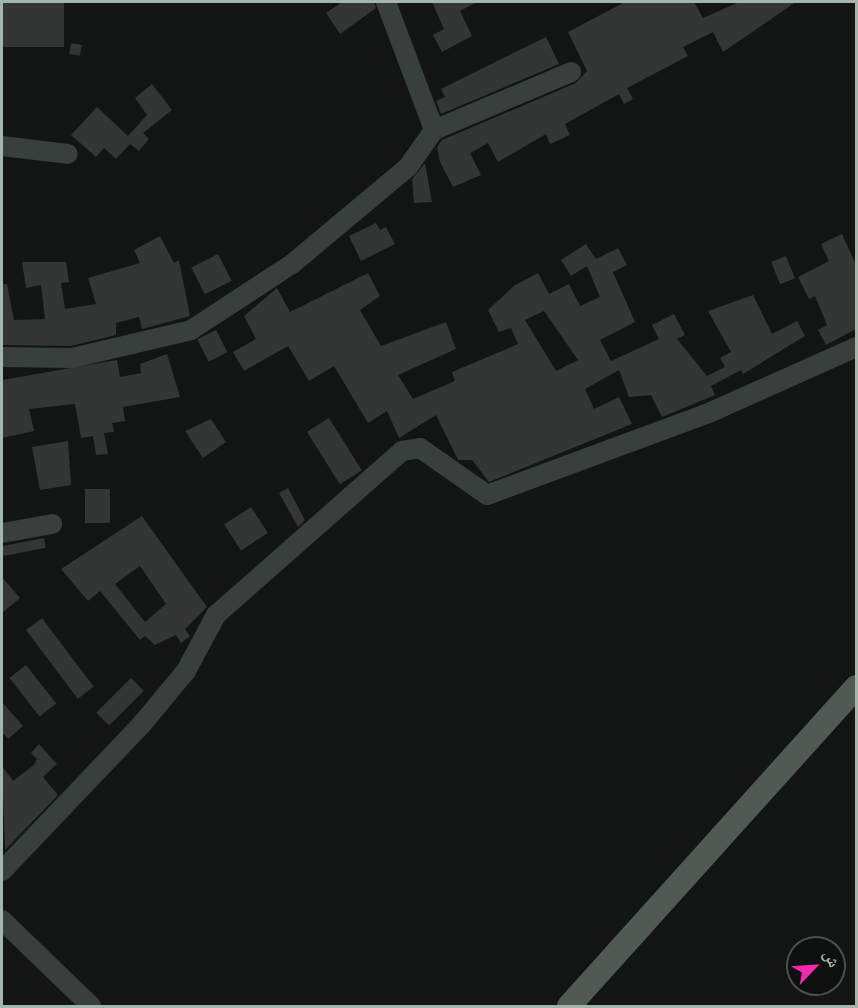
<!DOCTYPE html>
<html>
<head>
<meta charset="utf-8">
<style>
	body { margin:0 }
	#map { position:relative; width:858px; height:1008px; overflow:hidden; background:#131414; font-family:"Sofia Sans Condensed","Noto Naskh Arabic",sans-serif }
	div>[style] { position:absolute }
	.building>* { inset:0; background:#333635; transform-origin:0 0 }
	.minor>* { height:20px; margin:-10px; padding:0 10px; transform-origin:10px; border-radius:10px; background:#383f3c }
	.major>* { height:24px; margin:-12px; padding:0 12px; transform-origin:12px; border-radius:12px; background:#505954 }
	span { translate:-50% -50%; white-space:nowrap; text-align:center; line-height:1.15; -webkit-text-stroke:5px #0e0f0f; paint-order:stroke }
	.frame { position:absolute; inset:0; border:3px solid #a4b5ab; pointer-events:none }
	.north { position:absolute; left:786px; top:936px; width:60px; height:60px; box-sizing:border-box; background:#0e0f0f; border:2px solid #4a514d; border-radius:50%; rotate:65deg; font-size:16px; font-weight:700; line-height:24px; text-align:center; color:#a4b5ab }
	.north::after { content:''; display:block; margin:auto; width:21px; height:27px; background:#f629ae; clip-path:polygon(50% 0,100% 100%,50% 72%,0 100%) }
</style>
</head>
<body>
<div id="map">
	<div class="building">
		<i style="left:2px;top:2px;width:62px;height:45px"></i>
		<i style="clip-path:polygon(342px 2px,374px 2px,376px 8px,340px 34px,326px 13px)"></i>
		<i style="clip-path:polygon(432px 2px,477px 2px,460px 11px,472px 36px,442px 52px,433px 35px,444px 29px)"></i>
		<i style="clip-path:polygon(625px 2px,694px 2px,703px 18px,739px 2px,796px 2px,723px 52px,713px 32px,683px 47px,688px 56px,627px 88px,633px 99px,624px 104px,619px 94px,565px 124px,570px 135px,550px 144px,546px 134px,498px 162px,488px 143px,470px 153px,481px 175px,453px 187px,440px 162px,437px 147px,442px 140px,576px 83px,587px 71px,568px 32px)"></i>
		<i style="clip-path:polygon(546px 37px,559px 64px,441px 114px,436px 101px,445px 97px,441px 89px)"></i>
		<i style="left:71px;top:43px;width:11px;height:11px;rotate:10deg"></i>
		<i style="clip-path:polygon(152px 84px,172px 110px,143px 133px,149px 139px,139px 151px,130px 144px,116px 159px,104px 148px,96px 157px,71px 135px,97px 107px,128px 136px,147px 115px,135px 98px)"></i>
		<i style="clip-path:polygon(425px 163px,432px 202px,414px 203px,412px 179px)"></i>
		<i style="clip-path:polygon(376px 223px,380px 230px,386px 227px,395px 244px,361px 261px,349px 236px)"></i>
		<i style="clip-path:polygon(842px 234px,856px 265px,856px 329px,826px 345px,818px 330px,827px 325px,815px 296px,809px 299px,798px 277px,829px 261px,821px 244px)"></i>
		<i style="clip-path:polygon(160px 236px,174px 263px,179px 260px,190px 316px,142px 329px,139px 317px,116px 323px,116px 335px,71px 346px,2px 345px,2px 284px,7px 284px,14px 320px,45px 319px,41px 285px,26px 288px,22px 262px,66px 262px,69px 282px,61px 283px,65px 309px,96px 304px,88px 278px,140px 263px,134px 250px)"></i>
		<i style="clip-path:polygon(evenodd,586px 244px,596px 259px,618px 248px,627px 265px,613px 272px,635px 322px,600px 340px,611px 361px,659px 339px,652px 325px,674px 314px,685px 335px,677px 339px,707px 376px,725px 367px,720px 358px,731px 352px,708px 311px,753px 295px,772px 334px,797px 321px,805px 336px,743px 374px,741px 370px,711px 386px,715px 395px,662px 417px,651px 395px,629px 397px,619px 370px,585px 389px,594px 409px,619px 397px,632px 424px,489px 482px,472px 460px,458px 460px,436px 415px,399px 438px,387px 411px,368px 423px,334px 366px,309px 381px,288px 346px,244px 371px,233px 352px,256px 339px,244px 316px,277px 288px,290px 312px,368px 273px,380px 296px,360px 310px,381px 346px,446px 322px,456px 349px,398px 375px,413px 399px,455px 381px,452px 372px,518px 344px,511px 328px,499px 332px,488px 310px,515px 285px,538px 273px,549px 294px,569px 284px,580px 306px,600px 297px,587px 266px,571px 276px,561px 260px,586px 244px,544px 311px,578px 360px,556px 371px,525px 320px,544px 311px)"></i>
		<i style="left:218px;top:254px;width:30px;height:30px;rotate:63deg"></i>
		<i style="left:786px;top:256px;width:24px;height:16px;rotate:68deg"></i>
		<i style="left:216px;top:330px;width:25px;height:21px;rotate:63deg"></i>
		<i style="clip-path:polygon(167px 354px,180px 397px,123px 407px,125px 421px,112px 423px,114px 432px,104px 433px,108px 454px,96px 455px,93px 436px,81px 438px,75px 404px,29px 409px,34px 431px,2px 438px,2px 380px,117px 360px,120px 377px,141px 373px,140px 364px)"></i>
		<i style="left:329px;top:418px;width:62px;height:26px;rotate:58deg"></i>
		<i style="clip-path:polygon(211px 419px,226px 442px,203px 458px,185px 431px)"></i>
		<i style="clip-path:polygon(68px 441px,71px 485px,40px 490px,32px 447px)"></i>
		<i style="clip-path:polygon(288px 488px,305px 520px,298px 527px,279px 493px)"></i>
		<i style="left:85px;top:489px;width:25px;height:34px"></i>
		<i style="left:251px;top:507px;width:31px;height:32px;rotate:57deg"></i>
		<i style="clip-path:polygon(evenodd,142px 516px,207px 607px,185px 629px,190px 636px,181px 643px,176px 635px,155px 645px,145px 636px,140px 640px,100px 591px,88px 601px,61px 569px,142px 516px,140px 566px,166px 604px,145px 622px,115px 584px,140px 566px)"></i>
		<i style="left:44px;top:538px;width:10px;height:43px;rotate:79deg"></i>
		<i style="clip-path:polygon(2px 577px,20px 598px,2px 613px)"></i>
		<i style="left:42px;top:618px;width:86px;height:20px;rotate:53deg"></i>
		<i style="left:26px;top:665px;width:49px;height:21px;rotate:52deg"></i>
		<i style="left:131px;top:678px;width:18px;height:49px;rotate:45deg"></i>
		<i style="clip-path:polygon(2px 702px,23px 726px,8px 739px,2px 732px)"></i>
		<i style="clip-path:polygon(39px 744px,57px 764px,43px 777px,58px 795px,5px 850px,2px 766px,13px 781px,34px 765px,37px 759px,31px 753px)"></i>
	</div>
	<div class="minor">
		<i style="left:386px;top:2px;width:137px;rotate:69.4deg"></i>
		<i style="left:2px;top:146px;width:66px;rotate:6.9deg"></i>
		<i style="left:2px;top:357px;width:70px;rotate:0.8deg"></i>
		<i style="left:72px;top:358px;width:122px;rotate:-13.2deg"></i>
		<i style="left:191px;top:330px;width:121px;rotate:-33.2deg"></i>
		<i style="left:292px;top:264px;width:151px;rotate:-39.9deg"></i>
		<i style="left:408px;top:167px;width:45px;rotate:-54.9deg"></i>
		<i style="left:434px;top:130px;width:149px;rotate:-22.9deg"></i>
		<i style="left:2px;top:533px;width:51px;rotate:-10.2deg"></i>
		<i style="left:2px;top:871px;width:203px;rotate:-46.4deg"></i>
		<i style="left:142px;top:724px;width:69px;rotate:-50.3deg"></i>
		<i style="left:186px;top:671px;width:64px;rotate:-61.8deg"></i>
		<i style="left:216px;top:615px;width:248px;rotate:-41.4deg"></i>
		<i style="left:402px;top:451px;width:18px;rotate:-9deg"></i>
		<i style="left:420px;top:448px;width:82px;rotate:35deg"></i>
		<i style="left:487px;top:495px;width:239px;rotate:-20.3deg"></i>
		<i style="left:711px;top:412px;width:159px;rotate:-24.1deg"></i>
		<i style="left:2px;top:920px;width:124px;rotate:44deg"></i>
	</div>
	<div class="major">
		<i style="left:569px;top:1006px;width:429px;rotate:-48deg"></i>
	</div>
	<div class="frame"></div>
	<div class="north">ش</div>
</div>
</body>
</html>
